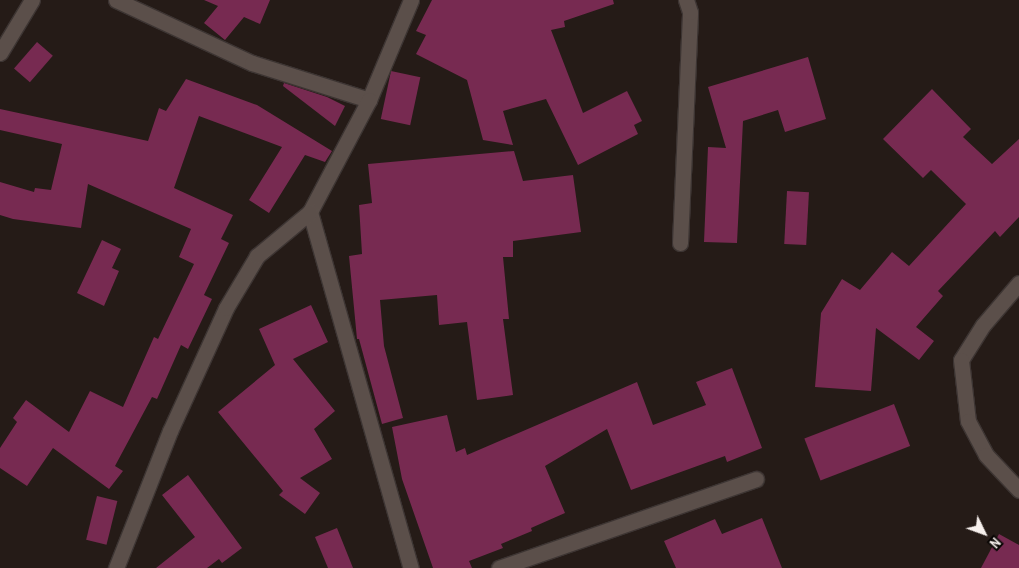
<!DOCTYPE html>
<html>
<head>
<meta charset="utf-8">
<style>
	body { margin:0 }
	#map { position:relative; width:1019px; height:568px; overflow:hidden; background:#251b17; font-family:"Archivo Narrow",sans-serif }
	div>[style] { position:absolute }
	.building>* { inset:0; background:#772a51; transform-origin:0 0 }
	.roads { filter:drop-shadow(1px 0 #3d3533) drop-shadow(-1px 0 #3d3533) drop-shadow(0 1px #3d3533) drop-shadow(0 -1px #3d3533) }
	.minor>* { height:15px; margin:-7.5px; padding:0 7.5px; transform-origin:7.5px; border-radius:7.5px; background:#5b4f4a }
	span { translate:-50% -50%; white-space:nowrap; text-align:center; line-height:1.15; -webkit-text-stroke:4px #0b0705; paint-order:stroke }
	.north { position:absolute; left:959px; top:508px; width:50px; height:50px; -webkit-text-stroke:4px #0b0705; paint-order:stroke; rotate:132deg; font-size:14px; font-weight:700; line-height:20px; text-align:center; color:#f7f0ed }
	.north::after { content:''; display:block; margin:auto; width:18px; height:22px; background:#f7f0ed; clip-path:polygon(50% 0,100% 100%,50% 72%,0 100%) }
</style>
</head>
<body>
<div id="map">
	<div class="building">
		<i style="clip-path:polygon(204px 0,270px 0,260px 24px,244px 17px,225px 40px,204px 23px,218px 6px)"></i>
		<i style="clip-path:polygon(432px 0,613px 0,614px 4px,564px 21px,565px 27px,551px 30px,583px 113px,627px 91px,642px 121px,634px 125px,638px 134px,578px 165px,546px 99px,503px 111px,513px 145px,483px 140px,467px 80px,416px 54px,426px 35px,416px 31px)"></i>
		<i style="left:37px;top:42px;width:21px;height:35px;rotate:41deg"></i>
		<i style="clip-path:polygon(808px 57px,826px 119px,785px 132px,778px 110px,743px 121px,737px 243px,704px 242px,708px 147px,726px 148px,708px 87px)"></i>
		<i style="left:391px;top:71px;width:30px;height:49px;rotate:12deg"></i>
		<i style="clip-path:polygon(186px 79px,257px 105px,332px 151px,325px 162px,305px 155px,269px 213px,249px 200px,282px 147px,199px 116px,174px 188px,233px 215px,221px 239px,229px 243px,204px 295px,212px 299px,188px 349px,181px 345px,157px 399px,152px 397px,115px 466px,123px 471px,109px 489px,53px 448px,27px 486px,0 468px,0 448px,17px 422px,13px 418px,26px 400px,69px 432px,90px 391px,123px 407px,154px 337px,158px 339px,194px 264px,179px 257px,191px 229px,88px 184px,81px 228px,13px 219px,0 215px,0 182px,34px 192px,35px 188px,51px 190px,62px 144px,0 130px,0 109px,148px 141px,159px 108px,166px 111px)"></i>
		<i style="clip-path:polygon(284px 83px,327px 97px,345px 106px,335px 126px,283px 86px)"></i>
		<i style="clip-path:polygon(932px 89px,971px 129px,963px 137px,992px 164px,1019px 139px,1019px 217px,1000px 237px,995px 231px,938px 291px,943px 296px,916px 327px,934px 341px,919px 360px,876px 328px,871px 391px,815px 387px,821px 313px,842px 279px,860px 290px,892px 252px,909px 266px,966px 204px,931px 170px,923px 178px,883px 139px)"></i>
		<i style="clip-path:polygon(514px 151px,523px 181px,573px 175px,581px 232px,513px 241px,513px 257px,503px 257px,509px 319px,503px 319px,513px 395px,477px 400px,467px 322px,439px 325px,437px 295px,380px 300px,384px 346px,403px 418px,382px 424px,359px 339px,357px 339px,349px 256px,362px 254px,359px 205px,372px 203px,368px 164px)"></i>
		<i style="left:787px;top:191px;width:22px;height:53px;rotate:3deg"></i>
		<i style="clip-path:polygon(102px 240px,121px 249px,112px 268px,119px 271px,104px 306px,77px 293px)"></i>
		<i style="clip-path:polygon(311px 305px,328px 342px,293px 359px,335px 411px,314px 429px,332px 459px,300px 478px,320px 493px,305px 514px,279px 495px,283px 491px,218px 412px,275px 365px,259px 329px)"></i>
		<i style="clip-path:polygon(732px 368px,762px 448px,727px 462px,725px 456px,631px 490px,607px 429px,545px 466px,565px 513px,531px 528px,532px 531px,501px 544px,503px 548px,469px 561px,472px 568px,433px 568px,402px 479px,392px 427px,447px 415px,456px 452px,465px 448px,467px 455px,637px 382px,653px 425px,706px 405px,696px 382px)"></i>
		<i style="left:894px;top:404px;width:45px;height:96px;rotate:69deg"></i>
		<i style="clip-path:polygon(188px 475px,242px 548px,222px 563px,219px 559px,207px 568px,156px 568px,195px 537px,162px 495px)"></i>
		<i style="left:97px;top:496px;width:21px;height:45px;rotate:14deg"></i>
		<i style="clip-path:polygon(762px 518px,782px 568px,676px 568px,664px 541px,715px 519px,722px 534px)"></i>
		<i style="clip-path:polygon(337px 528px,353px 568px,328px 568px,315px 537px)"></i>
		<i style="clip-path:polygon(999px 534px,1019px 545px,1019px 568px,981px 568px)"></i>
	</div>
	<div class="roads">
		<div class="minor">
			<i style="left:116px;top:0;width:150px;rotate:24.9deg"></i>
			<i style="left:252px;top:63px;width:123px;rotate:17.5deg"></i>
			<i style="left:411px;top:0;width:108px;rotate:112.8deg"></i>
			<i style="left:369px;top:100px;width:127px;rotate:117.8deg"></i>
			<i style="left:310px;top:212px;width:370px;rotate:74.2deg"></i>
			<i style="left:0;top:53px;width:62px;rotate:-58.9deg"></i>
			<i style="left:680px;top:243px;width:231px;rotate:-87.5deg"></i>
			<i style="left:690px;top:12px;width:13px;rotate:-108deg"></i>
			<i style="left:1019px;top:283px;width:55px;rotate:130.6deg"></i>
			<i style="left:983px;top:325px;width:41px;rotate:122.2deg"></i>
			<i style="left:961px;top:360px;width:61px;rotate:83.5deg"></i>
			<i style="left:968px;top:421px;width:38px;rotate:62deg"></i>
			<i style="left:986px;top:455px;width:48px;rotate:46.7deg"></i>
			<i style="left:116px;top:568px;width:147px;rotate:-68.5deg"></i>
			<i style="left:170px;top:431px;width:135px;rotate:-65.5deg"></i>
			<i style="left:226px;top:308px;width:61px;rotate:-59.2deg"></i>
			<i style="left:257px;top:256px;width:69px;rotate:-39.7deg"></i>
			<i style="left:499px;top:568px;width:272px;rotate:-19.1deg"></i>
		</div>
	</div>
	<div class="north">N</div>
</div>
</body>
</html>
